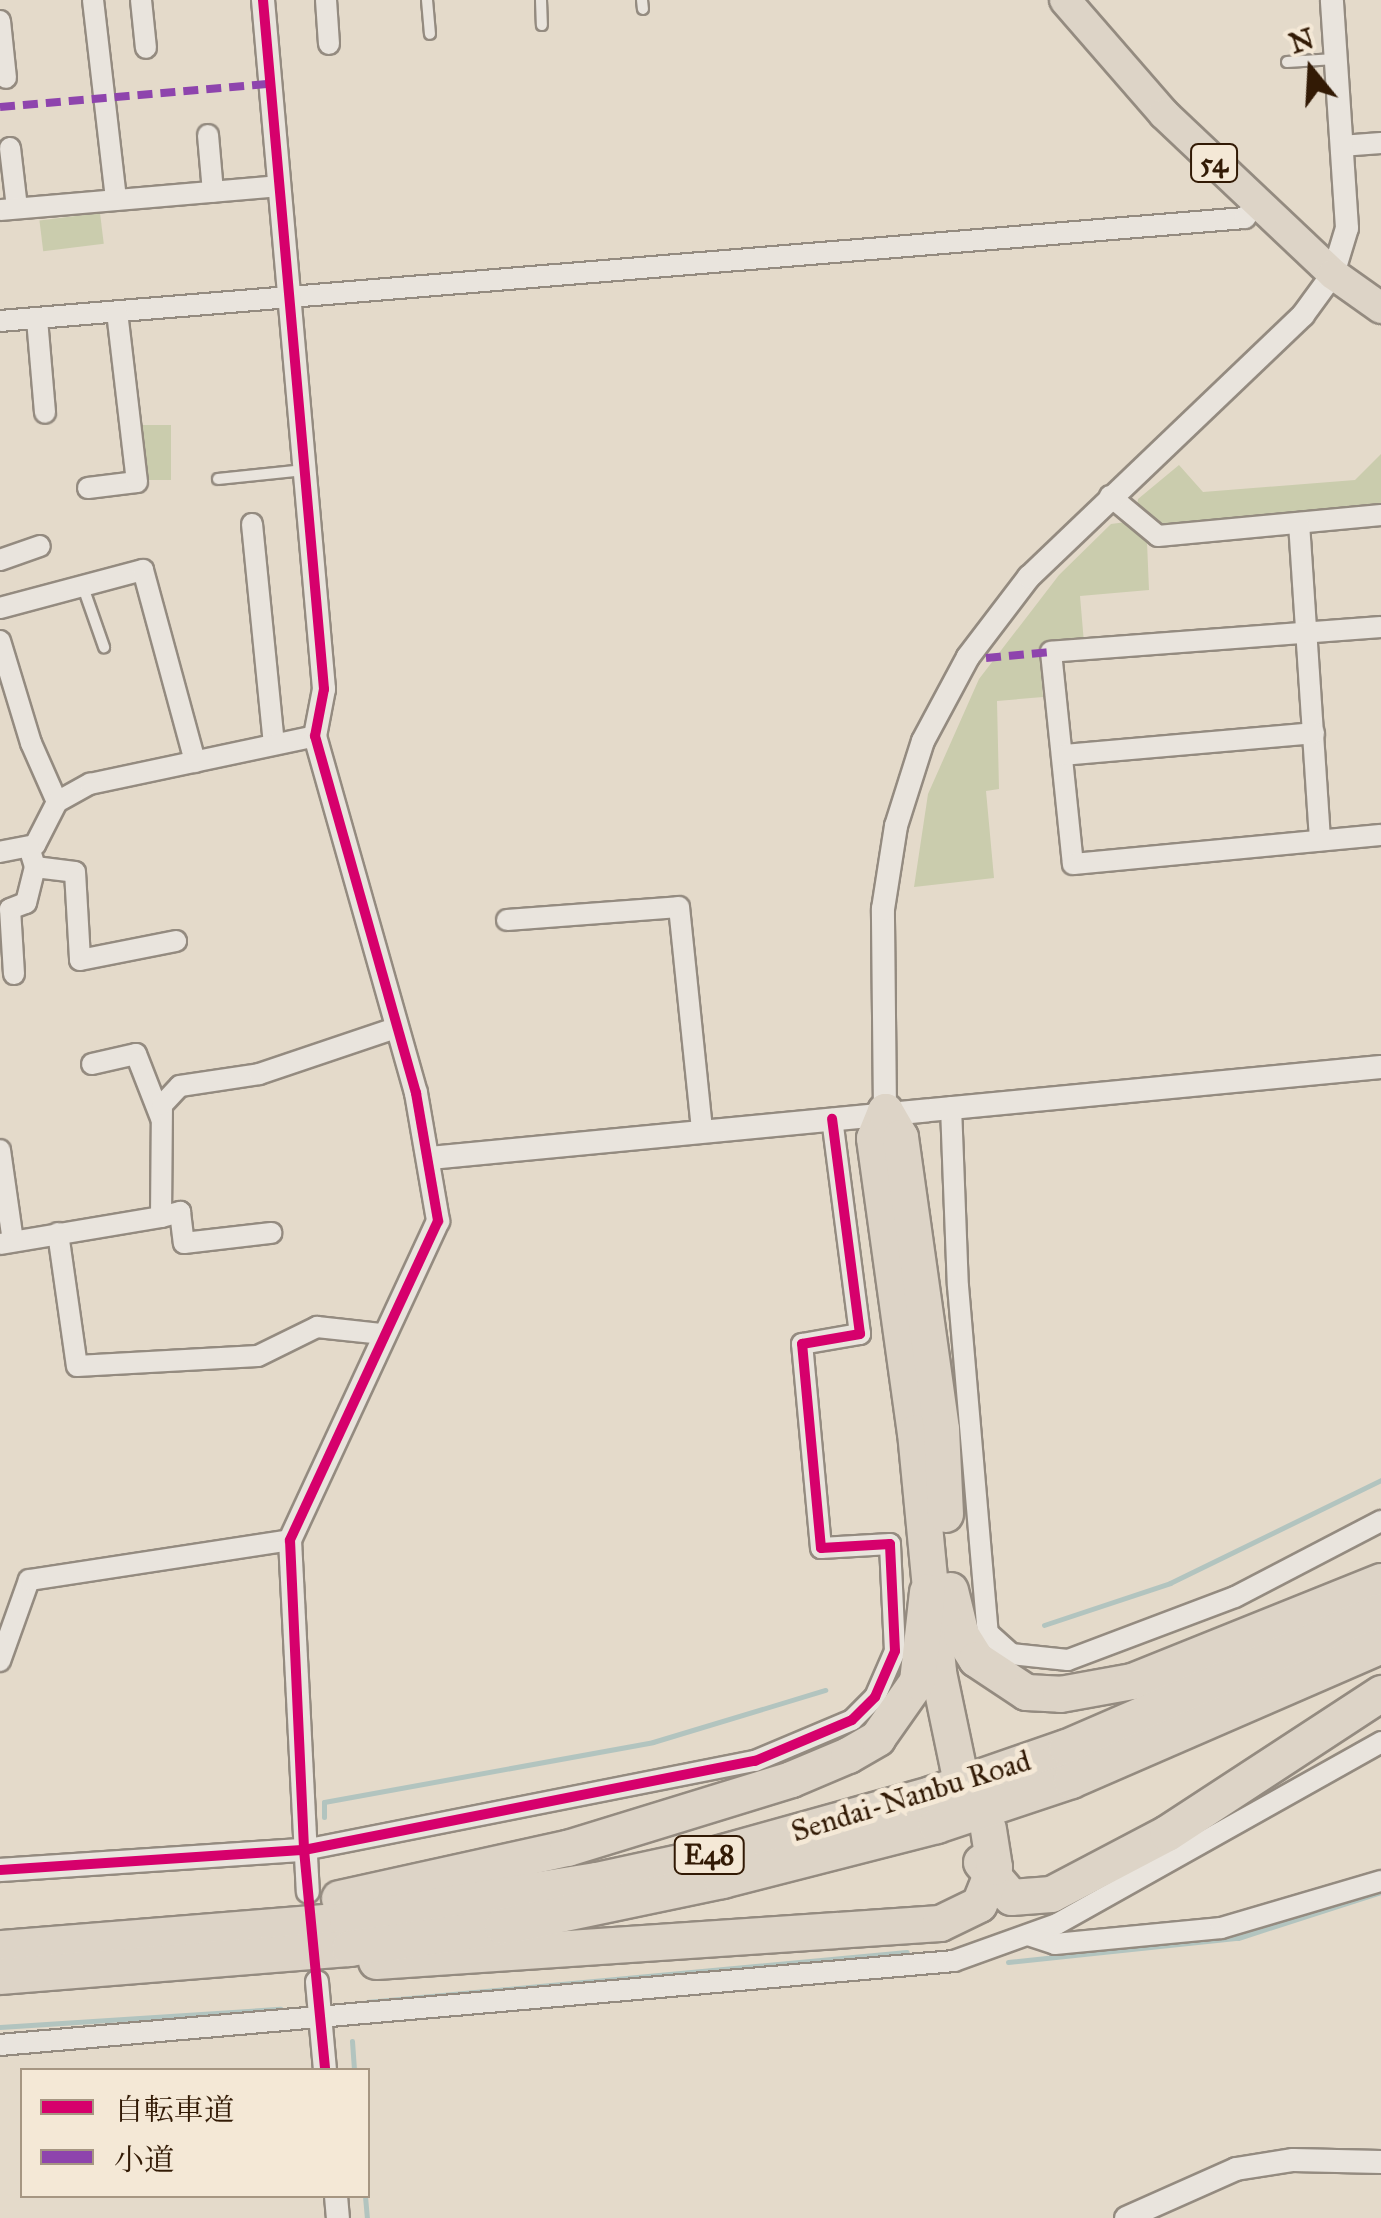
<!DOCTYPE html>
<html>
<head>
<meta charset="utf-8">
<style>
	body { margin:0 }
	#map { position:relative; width:1381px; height:2218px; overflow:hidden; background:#e4daca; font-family:"IM FELL Great Primer","Noto Serif JP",serif }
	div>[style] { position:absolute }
	.green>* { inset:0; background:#caccad; transform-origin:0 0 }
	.stream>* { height:5px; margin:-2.5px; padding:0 2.5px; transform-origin:2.5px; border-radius:2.5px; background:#b2c4bf }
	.roads { filter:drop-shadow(2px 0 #948b80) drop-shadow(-2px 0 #948b80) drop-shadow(0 2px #948b80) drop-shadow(0 -2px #948b80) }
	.service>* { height:10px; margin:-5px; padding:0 5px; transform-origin:5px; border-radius:5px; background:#e9e4dd }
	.minor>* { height:20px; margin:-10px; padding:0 10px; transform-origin:10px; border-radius:10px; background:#e9e4dd }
	.tertiary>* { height:22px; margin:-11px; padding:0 11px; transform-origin:11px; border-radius:11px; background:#e9e4dd }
	.primary>* { height:30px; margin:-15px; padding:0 15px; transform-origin:15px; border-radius:15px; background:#ddd4c7 }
	.motorway>* { height:35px; margin:-17.5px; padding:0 17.5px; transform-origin:17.5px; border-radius:17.5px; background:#ddd4c7 }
	.quiet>* { height:8px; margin-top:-4px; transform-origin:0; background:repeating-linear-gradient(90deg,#8e44ad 0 15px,transparent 0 23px) }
	.cycleway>* { height:10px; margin:-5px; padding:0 5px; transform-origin:5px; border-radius:5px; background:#d6006c }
	span { translate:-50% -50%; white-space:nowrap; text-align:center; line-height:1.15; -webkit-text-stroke:10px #f4e8d6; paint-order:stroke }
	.shield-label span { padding:2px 8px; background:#f4e8d6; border:2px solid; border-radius:8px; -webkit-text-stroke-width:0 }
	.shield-label { font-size:28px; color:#321a05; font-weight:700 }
	.street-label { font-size:30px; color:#321a05 }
	.legend { position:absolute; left:20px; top:2068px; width:350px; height:130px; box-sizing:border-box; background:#f4e8d6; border:2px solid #a69682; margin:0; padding:12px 18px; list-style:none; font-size:30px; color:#321a05 }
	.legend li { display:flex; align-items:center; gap:20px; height:50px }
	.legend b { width:50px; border:2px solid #a69682 }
	.north { position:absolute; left:1261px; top:20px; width:100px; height:100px; -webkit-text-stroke:8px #f4e8d6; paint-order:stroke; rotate:342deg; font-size:28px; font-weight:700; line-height:40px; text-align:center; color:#321a05 }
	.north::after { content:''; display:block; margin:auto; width:35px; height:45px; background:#321a05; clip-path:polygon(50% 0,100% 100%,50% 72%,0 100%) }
</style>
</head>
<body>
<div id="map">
	<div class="green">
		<i style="left:100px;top:213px;width:31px;height:61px;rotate:83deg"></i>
		<i style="left:142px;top:425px;width:29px;height:55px"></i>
		<i style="clip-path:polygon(1381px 454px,1381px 508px,1160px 528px,1136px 513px,1138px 499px,1179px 465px,1203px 492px,1355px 480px)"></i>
		<i style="clip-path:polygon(1126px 522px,1147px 542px,1149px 590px,1080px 596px,1084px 643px,1039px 648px,1043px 697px,997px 701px,999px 789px,986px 791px,994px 878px,914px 887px,928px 794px,979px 679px,1059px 575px,1111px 524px)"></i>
	</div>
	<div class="stream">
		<i style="left:1044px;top:1625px;width:133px;rotate:-18.4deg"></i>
		<i style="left:1170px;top:1583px;width:235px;rotate:-26deg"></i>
		<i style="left:324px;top:1817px;width:15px;rotate:-90deg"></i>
		<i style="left:324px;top:1802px;width:334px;rotate:-10.3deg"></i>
		<i style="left:653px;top:1742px;width:180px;rotate:-16.8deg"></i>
		<i style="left:1008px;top:1962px;width:231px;rotate:-6deg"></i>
		<i style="left:1238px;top:1938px;width:150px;rotate:-17.8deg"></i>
		<i style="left:367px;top:2002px;width:542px;rotate:-5.29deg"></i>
		<i style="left:0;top:2027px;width:281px;rotate:-3.7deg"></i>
		<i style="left:352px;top:2041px;width:29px;rotate:86deg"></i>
		<i style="left:365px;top:2196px;width:22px;rotate:85deg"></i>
	</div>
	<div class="roads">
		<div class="service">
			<i style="left:427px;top:0;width:34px;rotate:85deg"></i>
			<i style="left:541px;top:0;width:25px;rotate:88deg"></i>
			<i style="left:642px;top:0;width:9px;rotate:84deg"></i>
			<i style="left:1287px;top:62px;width:48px;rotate:-3.6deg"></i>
			<i style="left:218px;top:479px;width:87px;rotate:-5.9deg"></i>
			<i style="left:83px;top:587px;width:64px;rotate:70.7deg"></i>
		</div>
		<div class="minor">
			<i style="left:93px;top:0;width:201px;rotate:83.4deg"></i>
			<i style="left:141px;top:0;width:48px;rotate:84.1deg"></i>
			<i style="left:326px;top:0;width:44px;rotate:86.1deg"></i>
			<i style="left:0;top:21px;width:57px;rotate:84deg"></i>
			<i style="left:208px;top:135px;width:57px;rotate:85deg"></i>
			<i style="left:1341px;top:146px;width:40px;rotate:-4.3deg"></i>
			<i style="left:10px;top:148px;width:60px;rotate:83.3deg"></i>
			<i style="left:0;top:210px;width:280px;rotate:-4.9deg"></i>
			<i style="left:37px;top:319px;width:94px;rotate:85.1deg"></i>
			<i style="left:0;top:321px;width:1249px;rotate:-4.73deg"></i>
			<i style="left:1245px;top:218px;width:19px;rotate:-54deg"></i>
			<i style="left:88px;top:488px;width:49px;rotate:-7deg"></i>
			<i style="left:137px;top:482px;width:171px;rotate:-96.7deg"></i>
			<i style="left:1110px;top:496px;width:62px;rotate:39.8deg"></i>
			<i style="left:1158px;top:536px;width:224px;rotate:-5.4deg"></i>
			<i style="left:1299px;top:523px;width:318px;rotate:86.2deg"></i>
			<i style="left:252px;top:524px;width:221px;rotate:84.3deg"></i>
			<i style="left:0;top:560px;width:42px;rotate:-19.3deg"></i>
			<i style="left:0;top:608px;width:148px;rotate:-14.9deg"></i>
			<i style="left:143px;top:570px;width:199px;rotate:74.8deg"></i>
			<i style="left:1381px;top:627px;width:331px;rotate:175.7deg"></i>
			<i style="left:1051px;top:652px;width:213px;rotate:84.1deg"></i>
			<i style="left:1073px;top:864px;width:309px;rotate:-5.4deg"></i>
			<i style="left:0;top:641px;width:107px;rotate:73.1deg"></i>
			<i style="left:31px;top:743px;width:64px;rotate:66.2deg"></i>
			<i style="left:57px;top:802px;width:48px;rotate:117.1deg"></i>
			<i style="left:35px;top:845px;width:36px;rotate:169deg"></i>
			<i style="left:1063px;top:755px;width:252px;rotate:-5deg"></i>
			<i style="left:57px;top:802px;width:38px;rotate:-29deg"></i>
			<i style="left:90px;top:784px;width:230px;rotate:-12deg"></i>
			<i style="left:29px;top:847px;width:21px;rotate:73deg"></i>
			<i style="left:35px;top:867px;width:40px;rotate:7.1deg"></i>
			<i style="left:75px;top:872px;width:88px;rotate:86.7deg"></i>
			<i style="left:80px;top:960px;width:98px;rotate:-11.2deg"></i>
			<i style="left:507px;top:920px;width:172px;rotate:-4.3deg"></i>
			<i style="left:679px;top:907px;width:224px;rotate:84.1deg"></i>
			<i style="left:14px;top:974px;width:65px;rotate:-93.5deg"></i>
			<i style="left:10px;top:909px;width:17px;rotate:-21deg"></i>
			<i style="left:26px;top:903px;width:37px;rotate:-76deg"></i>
			<i style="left:92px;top:1064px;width:45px;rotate:-12.8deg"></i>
			<i style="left:136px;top:1054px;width:69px;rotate:68.7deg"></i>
			<i style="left:951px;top:1107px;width:179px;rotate:87.8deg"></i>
			<i style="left:958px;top:1286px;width:348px;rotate:85.1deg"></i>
			<i style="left:988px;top:1633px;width:31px;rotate:42deg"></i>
			<i style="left:1011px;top:1654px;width:57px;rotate:6deg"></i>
			<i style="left:1068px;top:1660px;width:178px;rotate:-20.7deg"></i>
			<i style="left:1235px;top:1597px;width:165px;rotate:-27.5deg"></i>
			<i style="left:0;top:1150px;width:92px;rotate:81.9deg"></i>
			<i style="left:161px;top:1217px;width:20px;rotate:-15deg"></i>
			<i style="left:180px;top:1212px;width:31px;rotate:83deg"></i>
			<i style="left:184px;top:1243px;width:88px;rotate:-6.6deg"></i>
			<i style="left:58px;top:1233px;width:134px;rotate:81.9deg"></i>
			<i style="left:77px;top:1366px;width:181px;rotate:-3.2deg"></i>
			<i style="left:258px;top:1356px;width:66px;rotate:-26.2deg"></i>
			<i style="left:317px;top:1327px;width:64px;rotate:6.2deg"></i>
			<i style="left:0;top:1244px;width:163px;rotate:-9.5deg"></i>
			<i style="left:161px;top:1217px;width:112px;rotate:-89.5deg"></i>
			<i style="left:162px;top:1105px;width:26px;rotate:-47deg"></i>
			<i style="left:180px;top:1086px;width:80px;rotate:-8.6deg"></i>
			<i style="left:259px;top:1074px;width:145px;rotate:-18.6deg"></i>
			<i style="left:0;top:1661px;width:86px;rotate:-70.3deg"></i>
			<i style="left:29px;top:1580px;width:264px;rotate:-8.7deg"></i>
			<i style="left:304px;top:1850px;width:460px;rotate:-11.2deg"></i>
			<i style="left:755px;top:1761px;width:105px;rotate:-22.9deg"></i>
			<i style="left:852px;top:1720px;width:33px;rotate:-45deg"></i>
			<i style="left:875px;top:1697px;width:50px;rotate:-66.5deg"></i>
			<i style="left:895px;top:1651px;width:107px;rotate:-92.7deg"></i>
			<i style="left:890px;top:1544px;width:69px;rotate:176.7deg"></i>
			<i style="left:821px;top:1548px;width:205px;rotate:-95.3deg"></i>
			<i style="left:802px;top:1344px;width:59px;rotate:-9.8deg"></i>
			<i style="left:860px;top:1334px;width:217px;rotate:-97.4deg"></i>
			<i style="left:1028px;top:1935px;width:28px;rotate:18deg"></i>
			<i style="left:1055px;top:1944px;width:167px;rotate:-5.5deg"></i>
			<i style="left:1221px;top:1928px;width:167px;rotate:-16.4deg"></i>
			<i style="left:0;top:2045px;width:958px;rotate:-5.03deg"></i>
			<i style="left:954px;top:1961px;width:109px;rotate:-19.8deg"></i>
			<i style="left:1057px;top:1924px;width:372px;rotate:-29.3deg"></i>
		</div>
		<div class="tertiary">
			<i style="left:263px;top:0;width:692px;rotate:84.94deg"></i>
			<i style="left:324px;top:689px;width:48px;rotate:100.8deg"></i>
			<i style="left:315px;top:736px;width:371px;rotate:74.2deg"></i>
			<i style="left:416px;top:1093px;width:130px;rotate:80.2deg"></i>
			<i style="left:438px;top:1221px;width:352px;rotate:114.9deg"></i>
			<i style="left:290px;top:1540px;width:352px;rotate:87.1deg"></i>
			<i style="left:885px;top:1111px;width:202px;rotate:-90.6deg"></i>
			<i style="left:883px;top:909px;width:84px;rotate:-81.1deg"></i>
			<i style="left:896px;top:826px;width:89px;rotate:-72.4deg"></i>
			<i style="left:923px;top:741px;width:95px;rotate:-61.8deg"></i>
			<i style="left:968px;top:657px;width:101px;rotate:-52.7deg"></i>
			<i style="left:1029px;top:577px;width:379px;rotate:-43.7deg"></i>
			<i style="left:1303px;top:315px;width:51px;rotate:-53.8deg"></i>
			<i style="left:1333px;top:274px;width:48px;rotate:-73.1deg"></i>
			<i style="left:1347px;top:228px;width:228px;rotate:-93.8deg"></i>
			<i style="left:430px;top:1158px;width:955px;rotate:-5.47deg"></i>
			<i style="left:0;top:1870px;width:305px;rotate:-3.8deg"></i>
			<i style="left:317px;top:1982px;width:88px;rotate:84.8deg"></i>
			<i style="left:336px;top:2196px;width:22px;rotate:85deg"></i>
			<i style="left:1126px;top:2218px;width:120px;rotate:-24deg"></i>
			<i style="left:1236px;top:2169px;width:58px;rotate:-9deg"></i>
			<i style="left:1293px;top:2160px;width:88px;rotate:1.3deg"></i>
		</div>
		<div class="primary">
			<i style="left:1065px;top:0;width:151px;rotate:49deg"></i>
			<i style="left:1164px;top:114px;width:233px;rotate:43.4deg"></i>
			<i style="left:1333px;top:274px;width:59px;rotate:35.3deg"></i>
		</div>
		<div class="motorway">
			<i style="left:885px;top:1111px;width:29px;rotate:112deg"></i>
			<i style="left:874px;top:1138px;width:297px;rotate:82.1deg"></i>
			<i style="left:915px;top:1432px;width:241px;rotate:84.5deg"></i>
			<i style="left:938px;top:1672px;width:98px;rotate:78.2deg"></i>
			<i style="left:885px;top:1111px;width:30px;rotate:60deg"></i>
			<i style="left:900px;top:1137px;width:295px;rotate:82deg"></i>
			<i style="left:941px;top:1429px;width:85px;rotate:87.3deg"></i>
			<i style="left:950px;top:1590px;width:46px;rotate:76.3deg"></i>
			<i style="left:961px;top:1635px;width:28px;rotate:58deg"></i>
			<i style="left:976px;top:1659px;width:60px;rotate:33.4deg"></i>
			<i style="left:1026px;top:1692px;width:34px;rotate:3deg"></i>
			<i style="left:1060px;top:1694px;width:73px;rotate:-10.2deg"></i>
			<i style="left:1132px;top:1681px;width:268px;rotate:-21.9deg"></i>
			<i style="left:981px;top:1862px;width:46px;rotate:49.4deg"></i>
			<i style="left:1011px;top:1897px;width:40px;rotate:-4.3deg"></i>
			<i style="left:1051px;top:1894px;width:131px;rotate:-27.7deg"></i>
			<i style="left:1167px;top:1833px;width:256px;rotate:-33.2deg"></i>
			<i style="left:339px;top:1898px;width:233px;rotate:-12.4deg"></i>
			<i style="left:567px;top:1848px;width:234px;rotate:-17.1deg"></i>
			<i style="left:791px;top:1779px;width:62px;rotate:-22.8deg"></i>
			<i style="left:848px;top:1755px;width:34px;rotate:-30deg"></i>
			<i style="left:877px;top:1738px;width:70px;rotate:-54.9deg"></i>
			<i style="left:917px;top:1681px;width:90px;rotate:-83.6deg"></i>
			<i style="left:0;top:1948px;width:348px;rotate:-4.6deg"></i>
			<i style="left:347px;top:1920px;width:252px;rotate:-9.1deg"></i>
			<i style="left:596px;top:1880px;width:119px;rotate:-12.2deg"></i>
			<i style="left:712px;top:1855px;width:226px;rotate:-15.6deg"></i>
			<i style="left:930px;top:1794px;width:144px;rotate:-19.1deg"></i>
			<i style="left:1066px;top:1747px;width:343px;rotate:-23.4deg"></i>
			<i style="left:376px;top:1961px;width:565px;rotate:-3.85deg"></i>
			<i style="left:940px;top:1923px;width:43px;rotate:-26deg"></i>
			<i style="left:979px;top:1904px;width:40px;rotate:-68deg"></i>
			<i style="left:994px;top:1867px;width:39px;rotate:-99deg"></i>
			<i style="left:0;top:1976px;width:350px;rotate:-4.6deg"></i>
			<i style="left:349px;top:1948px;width:155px;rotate:-8.2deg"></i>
			<i style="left:502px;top:1926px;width:225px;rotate:-11.8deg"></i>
			<i style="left:722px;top:1880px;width:221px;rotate:-14.4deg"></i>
			<i style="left:936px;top:1825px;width:142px;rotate:-18.4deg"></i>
			<i style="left:1071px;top:1780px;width:338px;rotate:-23.5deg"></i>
		</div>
	</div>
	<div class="quiet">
		<i style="left:0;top:107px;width:271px;rotate:-4.9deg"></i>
		<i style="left:986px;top:658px;width:65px;rotate:-5.3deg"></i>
	</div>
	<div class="cycleway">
		<i style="left:263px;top:0;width:692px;rotate:84.94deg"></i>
		<i style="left:324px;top:689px;width:48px;rotate:100.8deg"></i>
		<i style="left:315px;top:736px;width:371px;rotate:74.2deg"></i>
		<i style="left:416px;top:1093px;width:130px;rotate:80.2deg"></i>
		<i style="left:438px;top:1221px;width:352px;rotate:114.9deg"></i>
		<i style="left:290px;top:1540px;width:310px;rotate:87.4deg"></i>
		<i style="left:304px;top:1850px;width:221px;rotate:84.5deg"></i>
		<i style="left:0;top:1870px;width:305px;rotate:-3.8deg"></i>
		<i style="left:304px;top:1850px;width:460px;rotate:-11.2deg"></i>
		<i style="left:755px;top:1761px;width:105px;rotate:-22.9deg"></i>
		<i style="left:852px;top:1720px;width:33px;rotate:-45deg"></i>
		<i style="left:875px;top:1697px;width:50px;rotate:-66.5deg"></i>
		<i style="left:895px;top:1651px;width:107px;rotate:-92.7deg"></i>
		<i style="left:890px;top:1544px;width:69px;rotate:176.7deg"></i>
		<i style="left:821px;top:1548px;width:205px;rotate:-95.3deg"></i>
		<i style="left:802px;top:1344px;width:59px;rotate:-9.8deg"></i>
		<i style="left:860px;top:1334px;width:217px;rotate:-97.4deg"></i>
	</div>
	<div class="shield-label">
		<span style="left:1214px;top:163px">54</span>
		<span style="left:709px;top:1855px">E48</span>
	</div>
	<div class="street-label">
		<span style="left:911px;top:1796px;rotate:-17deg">Sendai-Nanbu Road</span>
	</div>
	<ul class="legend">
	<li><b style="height:12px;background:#d6006c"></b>自転車道</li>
	<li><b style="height:12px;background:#8e44ad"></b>小道</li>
	</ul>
	<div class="north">N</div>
</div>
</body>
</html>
